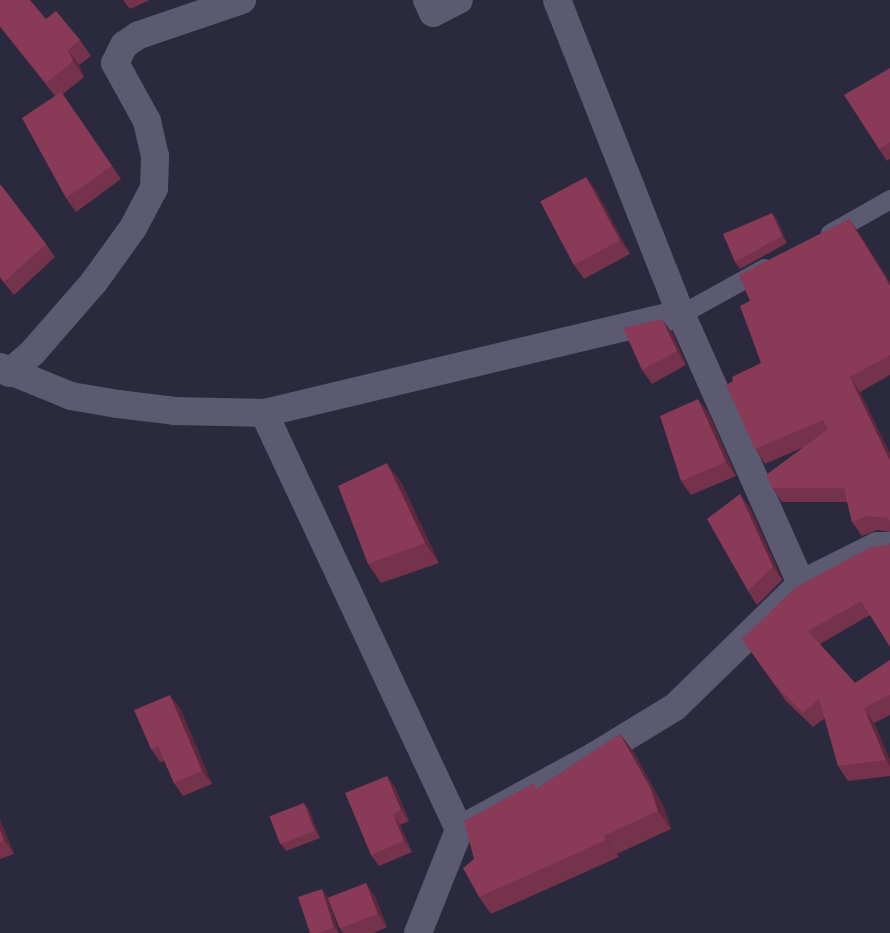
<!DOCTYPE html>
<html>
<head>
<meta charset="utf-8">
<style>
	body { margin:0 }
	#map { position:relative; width:890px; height:933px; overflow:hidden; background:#2a293d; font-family:"Golos Text",sans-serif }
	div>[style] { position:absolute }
	.service>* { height:19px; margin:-9.5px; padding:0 9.5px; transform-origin:9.5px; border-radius:9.5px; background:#5b5a70 }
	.minor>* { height:28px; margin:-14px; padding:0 14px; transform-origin:14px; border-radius:14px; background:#5b5a70 }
	.wall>* { inset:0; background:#75324b }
	.shaded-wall>* { inset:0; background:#5f293d }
	.building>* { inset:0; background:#883a57; transform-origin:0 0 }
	span { translate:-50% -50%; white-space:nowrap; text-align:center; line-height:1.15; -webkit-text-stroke:4px #13131c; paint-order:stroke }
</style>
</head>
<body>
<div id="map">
	<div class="service">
		<i style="left:830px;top:233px;width:69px;rotate:-29.5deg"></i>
		<i style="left:681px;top:314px;width:95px;rotate:-29deg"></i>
	</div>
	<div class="minor">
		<i style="left:427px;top:0;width:14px;rotate:65deg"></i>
		<i style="left:433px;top:13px;width:29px;rotate:-27deg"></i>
		<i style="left:557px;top:0;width:338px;rotate:68.5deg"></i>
		<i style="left:681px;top:314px;width:295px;rotate:66deg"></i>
		<i style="left:0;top:367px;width:77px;rotate:22.2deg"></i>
		<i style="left:71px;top:396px;width:48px;rotate:9.7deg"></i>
		<i style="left:118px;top:404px;width:57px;rotate:7deg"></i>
		<i style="left:175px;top:411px;width:89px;rotate:1.3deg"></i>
		<i style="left:264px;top:413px;width:429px;rotate:-13.4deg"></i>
		<i style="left:9px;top:373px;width:32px;rotate:-41deg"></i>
		<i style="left:33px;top:352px;width:93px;rotate:-48.9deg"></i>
		<i style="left:94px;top:282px;width:67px;rotate:-54.2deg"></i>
		<i style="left:133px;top:228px;width:45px;rotate:-62.3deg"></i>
		<i style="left:154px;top:188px;width:32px;rotate:-88deg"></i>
		<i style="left:155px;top:156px;width:36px;rotate:-103deg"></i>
		<i style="left:147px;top:121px;width:66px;rotate:-118.9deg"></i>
		<i style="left:115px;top:63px;width:20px;rotate:-63deg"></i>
		<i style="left:124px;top:45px;width:18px;rotate:-34deg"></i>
		<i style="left:139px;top:35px;width:109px;rotate:-18.8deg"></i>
		<i style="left:264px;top:413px;width:460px;rotate:64.9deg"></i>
		<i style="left:418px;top:933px;width:111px;rotate:-68.3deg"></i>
		<i style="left:459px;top:830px;width:153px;rotate:-28.6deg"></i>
		<i style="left:593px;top:757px;width:96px;rotate:-31.4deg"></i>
		<i style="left:675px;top:707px;width:176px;rotate:-44.3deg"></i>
		<i style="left:801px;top:584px;width:85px;rotate:-26.6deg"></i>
		<i style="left:877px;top:546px;width:13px"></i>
	</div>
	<div class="wall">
		<i style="clip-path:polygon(0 0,46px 19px,80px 40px,91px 56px,79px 65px,84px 77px,63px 94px,121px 179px,76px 212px,66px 198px,55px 96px,0 27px)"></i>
		<i style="clip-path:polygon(123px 0,150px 0,130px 9px)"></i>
		<i style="clip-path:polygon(890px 68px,890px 159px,887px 161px,879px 149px)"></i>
		<i style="clip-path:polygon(586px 177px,596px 191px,630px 254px,584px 279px,574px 265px)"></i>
		<i style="clip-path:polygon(0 185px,46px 244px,55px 257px,14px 295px,0 278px)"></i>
		<i style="clip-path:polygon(772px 213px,777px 220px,787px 243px,740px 269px,735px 262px)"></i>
		<i style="clip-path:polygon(849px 219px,859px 233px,890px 283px,890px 375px,860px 392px,890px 454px,890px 532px,877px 530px,862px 536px,852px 522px,847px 502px,782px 502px,772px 488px,804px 447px,765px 464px,755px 449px,733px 381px,761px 363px,750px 301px)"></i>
		<i style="clip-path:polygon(672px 332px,686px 365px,652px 384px,642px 370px)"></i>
		<i style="clip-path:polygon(708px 412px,736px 476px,691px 495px,681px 481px)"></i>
		<i style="clip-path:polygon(401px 482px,439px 563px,381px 583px,368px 564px)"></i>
		<i style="clip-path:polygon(740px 494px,750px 508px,782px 580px,757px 605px,748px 591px)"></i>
		<i style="clip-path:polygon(887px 545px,870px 615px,820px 644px,855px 683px,890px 660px,890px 715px,874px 723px,890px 760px,890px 776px,848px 781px,838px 766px,825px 718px,813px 727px,786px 701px,742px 639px)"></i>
		<i style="clip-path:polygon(180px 708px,212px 784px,183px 796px,174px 783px,164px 761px,160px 762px,151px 749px)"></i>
		<i style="clip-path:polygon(620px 734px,633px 751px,664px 807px,671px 829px,617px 854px,619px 857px,491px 914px,479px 897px,474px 859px,538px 788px)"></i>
		<i style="clip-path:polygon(387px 776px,395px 787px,409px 821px,400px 825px,412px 852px,379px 866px,371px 855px)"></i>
		<i style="clip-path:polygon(304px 803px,309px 810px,320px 838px,286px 851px,281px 844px)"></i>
		<i style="clip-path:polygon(0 820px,14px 854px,0 859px)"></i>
		<i style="clip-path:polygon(366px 883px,375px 897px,387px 927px,374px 933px,343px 933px,340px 929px)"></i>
		<i style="clip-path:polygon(327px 896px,339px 933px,310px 933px)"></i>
	</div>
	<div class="shaded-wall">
		<i style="clip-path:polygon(68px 50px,79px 65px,84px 77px,73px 61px)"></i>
		<i style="clip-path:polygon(586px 177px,596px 191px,630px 254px,620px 240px)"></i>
		<i style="clip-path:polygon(772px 213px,777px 220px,787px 243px,782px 236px)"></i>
		<i style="clip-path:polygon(849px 219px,859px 233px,890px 283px,890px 286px)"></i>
		<i style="clip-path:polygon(662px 319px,672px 332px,686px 365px,677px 351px)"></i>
		<i style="clip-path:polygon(850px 377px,860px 392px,890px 454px,890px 461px)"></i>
		<i style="clip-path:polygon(698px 399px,708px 412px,736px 476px,726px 462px)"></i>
		<i style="clip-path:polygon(387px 463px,401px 482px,439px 563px,425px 543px)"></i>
		<i style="clip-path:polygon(740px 494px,750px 508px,782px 580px,773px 567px)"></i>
		<i style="clip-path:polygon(170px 695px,180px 708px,212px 784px,202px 771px)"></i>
		<i style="clip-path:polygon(864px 708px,874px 723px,890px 760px,890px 766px,886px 760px)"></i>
		<i style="clip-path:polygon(620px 734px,633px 751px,664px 807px,671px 829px,658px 811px)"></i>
		<i style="clip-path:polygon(387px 776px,395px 787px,409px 821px,401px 810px)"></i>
		<i style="clip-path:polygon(304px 803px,309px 810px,320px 838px,315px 831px)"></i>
		<i style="clip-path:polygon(393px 814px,400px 825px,412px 852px,404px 841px)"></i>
		<i style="clip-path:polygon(0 820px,14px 854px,4px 840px,0 830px)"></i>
		<i style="clip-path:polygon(604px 836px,617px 854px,619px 857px,606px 840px)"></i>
		<i style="clip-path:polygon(366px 883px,375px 897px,387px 927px,378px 914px)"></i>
		<i style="clip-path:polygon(322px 889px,327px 896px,339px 933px,334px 928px)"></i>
	</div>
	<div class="building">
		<i style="clip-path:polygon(0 0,30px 0,46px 19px,56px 11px,80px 40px,68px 50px,73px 61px,46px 83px,0 26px)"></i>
		<i style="clip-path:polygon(890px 68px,890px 142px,879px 149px,844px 95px)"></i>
		<i style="clip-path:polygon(61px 92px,112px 166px,66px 198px,22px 118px)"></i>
		<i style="left:586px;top:177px;width:72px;height:52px;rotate:62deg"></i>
		<i style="clip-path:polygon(0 185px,1px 185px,46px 244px,4px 282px,0 276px)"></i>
		<i style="clip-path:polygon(772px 213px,782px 236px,735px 262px,723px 234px)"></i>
		<i style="clip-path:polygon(849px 219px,884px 275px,890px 286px,890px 355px,850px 377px,890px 461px,890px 521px,887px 518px,867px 516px,852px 522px,844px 488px,772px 488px,766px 475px,828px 429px,823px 420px,755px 449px,726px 385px,733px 381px,732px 377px,761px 363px,740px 306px,750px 301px,739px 275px)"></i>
		<i style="clip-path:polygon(662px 319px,677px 351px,642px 370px,623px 328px)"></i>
		<i style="clip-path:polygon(698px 399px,726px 462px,681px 481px,660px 416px)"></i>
		<i style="clip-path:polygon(387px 463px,425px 543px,368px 564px,338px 486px)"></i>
		<i style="clip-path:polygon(740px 494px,773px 567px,748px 591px,707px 519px)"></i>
		<i style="clip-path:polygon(890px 543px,890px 647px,861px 601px,808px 631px,855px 683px,890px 660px,890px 695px,864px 708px,886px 760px,838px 766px,819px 699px,803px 713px,776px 686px,742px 639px,796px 587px,871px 547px,887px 545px)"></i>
		<i style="clip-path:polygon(170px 695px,202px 771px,174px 783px,158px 746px,151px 749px,134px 710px)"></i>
		<i style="clip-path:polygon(620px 734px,651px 789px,658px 811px,604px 836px,606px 840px,479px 897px,463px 868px,474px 859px,464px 821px,534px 783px,536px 789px)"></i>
		<i style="clip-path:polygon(387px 776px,401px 810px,393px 814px,404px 841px,371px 855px,345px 793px)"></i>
		<i style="left:304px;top:803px;width:30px;height:37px;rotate:69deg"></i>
		<i style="clip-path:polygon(0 830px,4px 840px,0 842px)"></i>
		<i style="left:366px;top:883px;width:33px;height:41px;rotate:69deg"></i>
		<i style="clip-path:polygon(322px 889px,334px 928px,317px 933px,310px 933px,298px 897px)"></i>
	</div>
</div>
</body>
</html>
